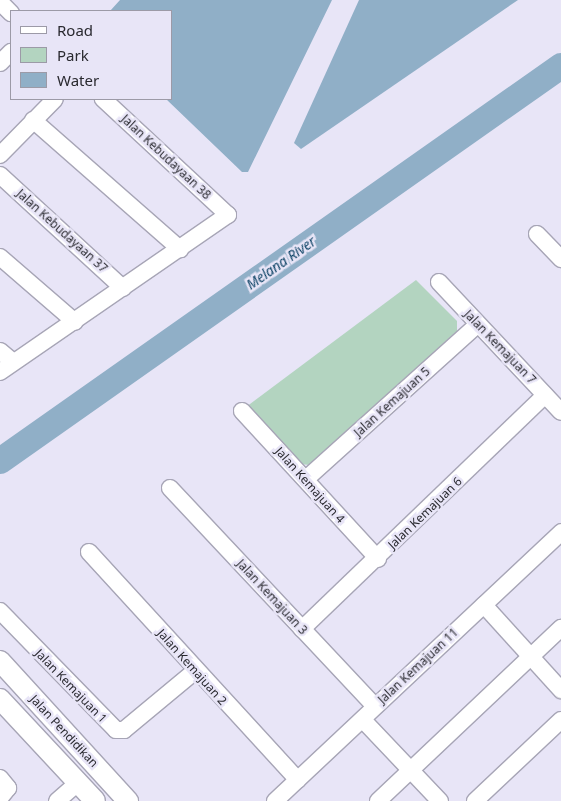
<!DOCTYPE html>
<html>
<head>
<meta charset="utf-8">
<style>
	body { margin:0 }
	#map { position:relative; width:561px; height:801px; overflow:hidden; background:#e8e5f7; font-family:"Noto Sans",sans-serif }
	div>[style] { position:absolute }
	.green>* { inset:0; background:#b3d4c0 }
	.water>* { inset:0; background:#90afc7 }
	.river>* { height:26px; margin:-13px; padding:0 13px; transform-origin:13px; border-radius:13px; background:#90afc7 }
	.roads { filter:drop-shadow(1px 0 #a7a5b6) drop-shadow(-1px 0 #a7a5b6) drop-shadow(0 1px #a7a5b6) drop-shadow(0 -1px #a7a5b6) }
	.minor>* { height:16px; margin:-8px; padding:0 8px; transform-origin:8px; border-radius:8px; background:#fff }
	.major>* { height:20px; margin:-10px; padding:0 10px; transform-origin:10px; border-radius:10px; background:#fff }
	span { translate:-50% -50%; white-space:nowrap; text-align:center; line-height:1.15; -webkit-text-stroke:5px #e8e5f7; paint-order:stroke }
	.street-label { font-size:12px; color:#29292f }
	.water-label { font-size:14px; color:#104567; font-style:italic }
	.legend { position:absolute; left:10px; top:10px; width:162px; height:90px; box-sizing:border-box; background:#e8e5f7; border:1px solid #9c9aa7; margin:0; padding:6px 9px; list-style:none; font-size:15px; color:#29292f }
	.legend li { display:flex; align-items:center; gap:10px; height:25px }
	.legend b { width:25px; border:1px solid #9c9aa7 }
</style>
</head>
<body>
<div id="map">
	<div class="green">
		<i style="clip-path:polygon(416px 280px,457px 321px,457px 331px,310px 465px,299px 464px,246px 407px)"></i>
	</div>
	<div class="water">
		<i style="clip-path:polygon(120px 0,332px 0,248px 172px,242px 172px,166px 99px,171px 99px,171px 11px,110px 11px)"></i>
		<i style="clip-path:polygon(359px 0,518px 0,301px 149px,294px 143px)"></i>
	</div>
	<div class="river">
		<i style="left:0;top:461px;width:686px;rotate:-35.15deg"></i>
	</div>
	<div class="roads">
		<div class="minor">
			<i style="left:0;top:2px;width:16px;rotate:45deg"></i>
			<i style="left:0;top:63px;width:16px;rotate:-45deg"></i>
			<i style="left:33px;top:120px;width:196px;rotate:41.3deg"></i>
			<i style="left:0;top:155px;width:78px;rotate:-45.5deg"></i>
			<i style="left:0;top:175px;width:167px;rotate:42.6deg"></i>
			<i style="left:537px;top:234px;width:35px;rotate:46deg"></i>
			<i style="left:0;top:257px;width:99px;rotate:40.9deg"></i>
			<i style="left:439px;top:282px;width:178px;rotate:46.8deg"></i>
			<i style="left:0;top:351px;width:17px;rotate:40deg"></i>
			<i style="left:0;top:372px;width:277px;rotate:-34.6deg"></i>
			<i style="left:228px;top:215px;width:171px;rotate:-137.1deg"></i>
			<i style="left:242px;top:411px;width:201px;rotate:47.4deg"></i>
			<i style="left:306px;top:479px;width:230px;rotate:-42deg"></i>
			<i style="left:170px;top:488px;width:299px;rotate:46.8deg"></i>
			<i style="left:89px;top:552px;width:309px;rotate:47.5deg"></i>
			<i style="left:484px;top:605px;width:115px;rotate:47.8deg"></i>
			<i style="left:0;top:611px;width:166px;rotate:45.7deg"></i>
			<i style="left:116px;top:730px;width:8px"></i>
			<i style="left:124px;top:730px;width:92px;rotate:-39.7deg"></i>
			<i style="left:302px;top:629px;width:337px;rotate:-43.9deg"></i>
			<i style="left:363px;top:720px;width:112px;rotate:46.5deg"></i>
			<i style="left:0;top:778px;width:13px;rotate:51deg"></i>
			<i style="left:8px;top:788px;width:13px;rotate:129deg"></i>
			<i style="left:57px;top:801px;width:28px;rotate:-41deg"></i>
			<i style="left:275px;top:801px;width:393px;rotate:-43.2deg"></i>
			<i style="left:378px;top:801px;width:252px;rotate:-43.4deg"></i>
			<i style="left:475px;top:801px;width:118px;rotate:-43.3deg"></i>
		</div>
		<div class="major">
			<i style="left:0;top:661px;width:190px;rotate:47.6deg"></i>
			<i style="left:0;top:699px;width:139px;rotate:47deg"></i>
		</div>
	</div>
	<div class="street-label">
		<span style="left:166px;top:157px;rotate:43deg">Jalan Kebudayaan 38</span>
		<span style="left:62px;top:231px;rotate:42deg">Jalan Kebudayaan 37</span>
		<span style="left:500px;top:347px;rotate:46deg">Jalan Kemajuan 7</span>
		<span style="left:392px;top:402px;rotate:-42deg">Jalan Kemajuan 5</span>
		<span style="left:310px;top:485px;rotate:48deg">Jalan Kemajuan 4</span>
		<span style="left:425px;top:513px;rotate:-44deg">Jalan Kemajuan 6</span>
		<span style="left:272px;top:597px;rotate:47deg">Jalan Kemajuan 3</span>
		<span style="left:418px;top:666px;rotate:-43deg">Jalan Kemajuan 11</span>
		<span style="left:192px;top:667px;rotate:48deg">Jalan Kemajuan 2</span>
		<span style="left:71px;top:686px;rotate:46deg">Jalan Kemajuan 1</span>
		<span style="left:64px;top:731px;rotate:47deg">Jalan Pendidikan</span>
	</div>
	<div class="water-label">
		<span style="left:281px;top:263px;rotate:-35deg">Melana River</span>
	</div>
	<ul class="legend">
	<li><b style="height:6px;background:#fff"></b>Road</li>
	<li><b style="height:14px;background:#b3d4c0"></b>Park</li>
	<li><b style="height:14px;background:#90afc7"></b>Water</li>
	</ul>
</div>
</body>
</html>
